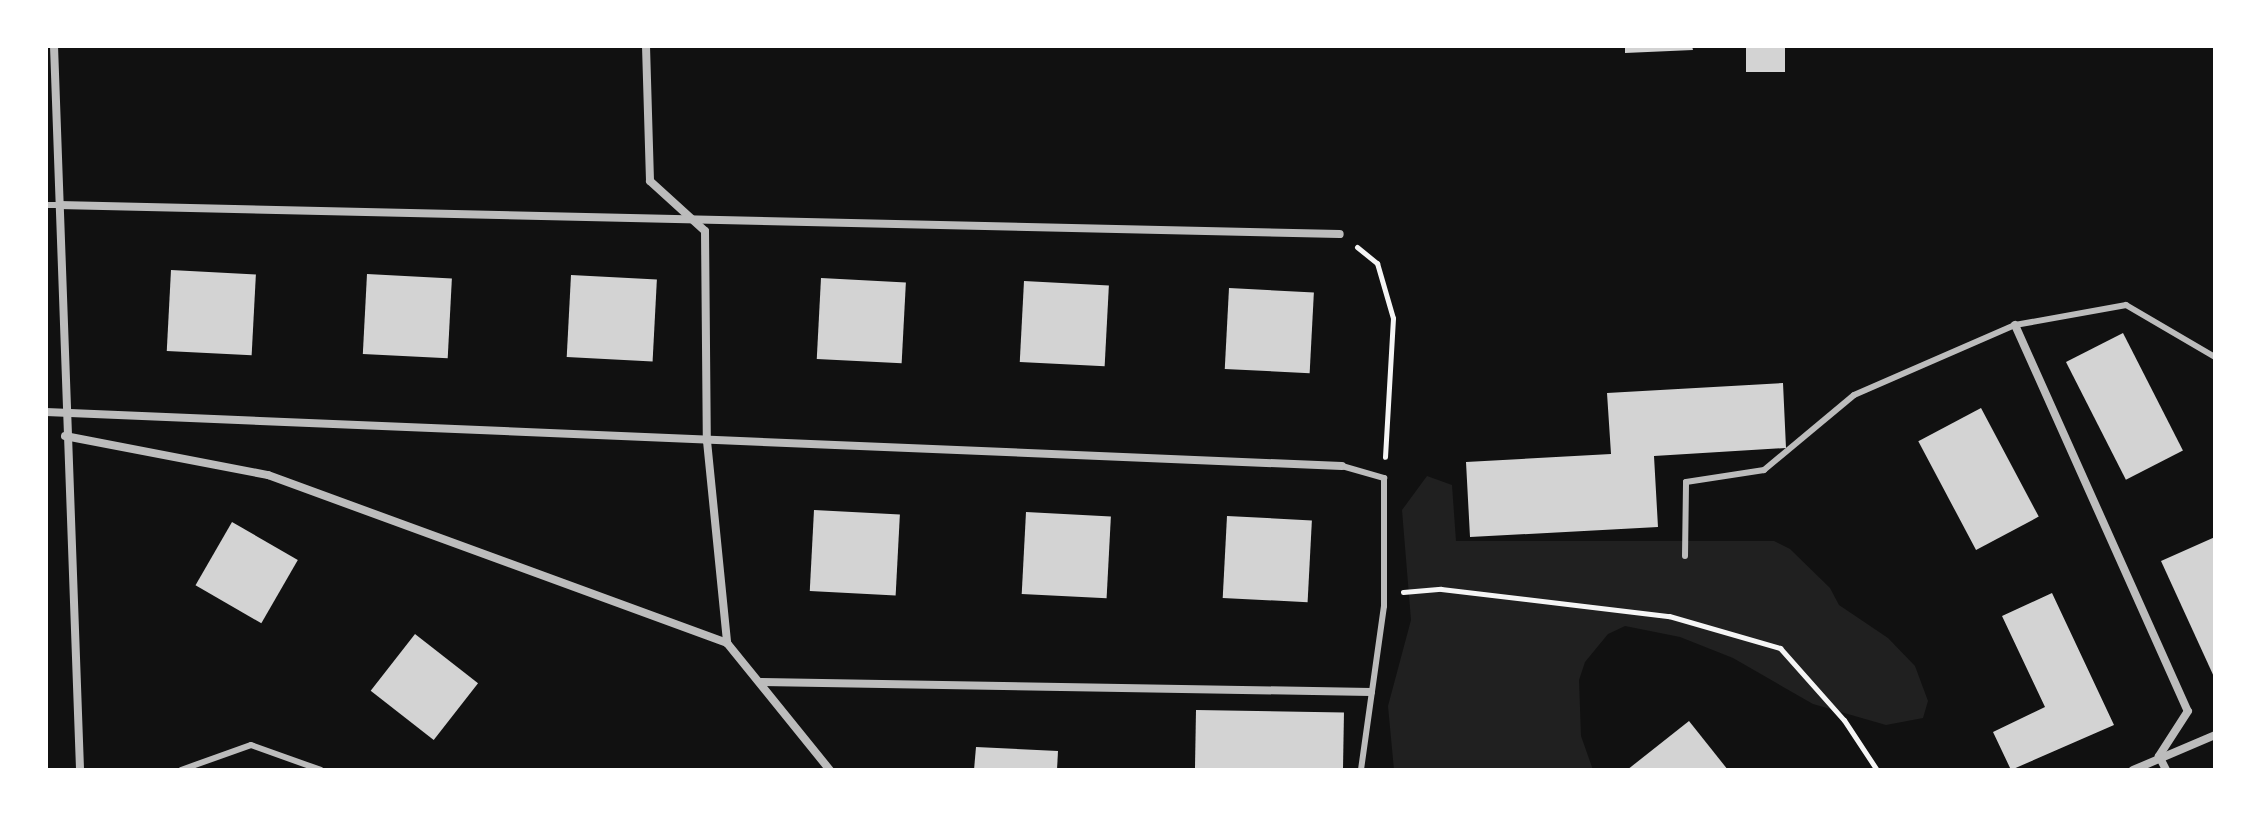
<!DOCTYPE html>
<html>
<head>
<meta charset="utf-8">
<style>
	body { margin:0 }
	#map { position:relative; width:2261px; height:816px; overflow:hidden; background:#111; font-family:"Source Sans 3",sans-serif }
	div>[style] { position:absolute }
	.green>* { inset:0; background:#202020 }
	.building>* { inset:0; background:#d3d3d3; transform-origin:0 0 }
	.path>* { height:5px; margin:-2.5px; padding:0 2.5px; transform-origin:2.5px; border-radius:2.5px; background:#f5f5f5 }
	.service>* { height:6px; margin:-3px; padding:0 3px; transform-origin:3px; border-radius:3px; background:#bcbcbc }
	.minor>* { height:8px; margin:-4px; padding:0 4px; transform-origin:4px; border-radius:4px; background:#bcbcbc }
	span { translate:-50% -50%; white-space:nowrap; text-align:center; line-height:1.15; -webkit-text-stroke:8px #fff; paint-order:stroke }
	.frame { position:absolute; inset:0; border:48px solid #fff; pointer-events:none }
</style>
</head>
<body>
<div id="map">
	<div class="green">
		<i style="clip-path:polygon(1427px 476px,1452px 485px,1456px 541px,1774px 541px,1790px 549px,1830px 588px,1839px 605px,1888px 638px,1915px 666px,1928px 701px,1923px 718px,1886px 725px,1813px 704px,1733px 658px,1680px 637px,1625px 626px,1608px 634px,1585px 662px,1579px 680px,1581px 736px,1593px 770px,1394px 770px,1388px 706px,1411px 620px,1402px 510px)"></i>
	</div>
	<div class="building">
		<i style="clip-path:polygon(1625px 46px,1692px 46px,1693px 50px,1625px 53px)"></i>
		<i style="left:1746px;top:46px;width:39px;height:26px"></i>
		<i style="left:171px;top:270px;width:85px;height:81px;rotate:3deg"></i>
		<i style="left:367px;top:274px;width:85px;height:80px;rotate:3deg"></i>
		<i style="left:571px;top:275px;width:86px;height:82px;rotate:3deg"></i>
		<i style="left:821px;top:278px;width:85px;height:81px;rotate:3deg"></i>
		<i style="left:1024px;top:281px;width:85px;height:81px;rotate:3deg"></i>
		<i style="left:1229px;top:288px;width:85px;height:81px;rotate:3deg"></i>
		<i style="left:2123px;top:333px;width:132px;height:64px;rotate:63deg"></i>
		<i style="clip-path:polygon(1783px 383px,1786px 448px,1654px 456px,1658px 527px,1470px 537px,1466px 462px,1611px 454px,1607px 393px)"></i>
		<i style="left:1981px;top:408px;width:123px;height:71px;rotate:62deg"></i>
		<i style="left:814px;top:510px;width:86px;height:81px;rotate:3deg"></i>
		<i style="left:1026px;top:512px;width:85px;height:82px;rotate:3deg"></i>
		<i style="left:1227px;top:516px;width:85px;height:82px;rotate:3deg"></i>
		<i style="left:232px;top:522px;width:76px;height:73px;rotate:30deg"></i>
		<i style="clip-path:polygon(2215px 537px,2215px 679px,2161px 561px)"></i>
		<i style="clip-path:polygon(2052px 593px,2114px 725px,2011px 770px,1993px 732px,2045px 707px,2002px 616px)"></i>
		<i style="left:415px;top:634px;width:80px;height:72px;rotate:38deg"></i>
		<i style="left:1196px;top:710px;width:148px;height:60px;rotate:1deg"></i>
		<i style="clip-path:polygon(1689px 721px,1728px 770px,1627px 770px)"></i>
		<i style="clip-path:polygon(976px 747px,1058px 751px,1057px 770px,974px 770px)"></i>
	</div>
	<div class="path">
		<i style="left:1357px;top:247px;width:26px;rotate:39deg"></i>
		<i style="left:1377px;top:263px;width:57px;rotate:73.8deg"></i>
		<i style="left:1393px;top:318px;width:139px;rotate:93.3deg"></i>
		<i style="left:1403px;top:592px;width:38px;rotate:-5deg"></i>
		<i style="left:1441px;top:589px;width:230px;rotate:6.8deg"></i>
		<i style="left:1669px;top:616px;width:116px;rotate:16.1deg"></i>
		<i style="left:1780px;top:648px;width:96px;rotate:48.4deg"></i>
		<i style="left:1844px;top:720px;width:60px;rotate:56.6deg"></i>
	</div>
	<div class="service">
		<i style="left:46px;top:205px;width:13px"></i>
		<i style="left:1342px;top:466px;width:44px;rotate:15.9deg"></i>
		<i style="left:1384px;top:478px;width:128px;rotate:90deg"></i>
		<i style="left:1384px;top:606px;width:166px;rotate:98deg"></i>
		<i style="left:1685px;top:556px;width:74px;rotate:-89.2deg"></i>
		<i style="left:1686px;top:482px;width:79px;rotate:-8.7deg"></i>
		<i style="left:1764px;top:470px;width:117px;rotate:-39.8deg"></i>
		<i style="left:1854px;top:395px;width:176px;rotate:-23.5deg"></i>
		<i style="left:2015px;top:325px;width:113px;rotate:-10.2deg"></i>
		<i style="left:2126px;top:305px;width:103px;rotate:30.3deg"></i>
		<i style="left:181px;top:770px;width:74px;rotate:-19.7deg"></i>
		<i style="left:251px;top:745px;width:74px;rotate:19.7deg"></i>
	</div>
	<div class="minor">
		<i style="left:54px;top:46px;width:724px;rotate:87.94deg"></i>
		<i style="left:646px;top:46px;width:135px;rotate:88.3deg"></i>
		<i style="left:650px;top:181px;width:74px;rotate:42.3deg"></i>
		<i style="left:705px;top:231px;width:210px;rotate:89.5deg"></i>
		<i style="left:707px;top:441px;width:203px;rotate:84.3deg"></i>
		<i style="left:59px;top:205px;width:1281px;rotate:1.3deg"></i>
		<i style="left:2015px;top:325px;width:423px;rotate:65.9deg"></i>
		<i style="left:2188px;top:711px;width:54px;rotate:122.8deg"></i>
		<i style="left:2159px;top:756px;width:16px;rotate:63deg"></i>
		<i style="left:46px;top:412px;width:1297px;rotate:2.39deg"></i>
		<i style="left:65px;top:436px;width:207px;rotate:10.9deg"></i>
		<i style="left:268px;top:475px;width:489px;rotate:20.1deg"></i>
		<i style="left:727px;top:643px;width:164px;rotate:51deg"></i>
		<i style="left:761px;top:682px;width:610px;rotate:0.94deg"></i>
		<i style="left:2133px;top:770px;width:89px;rotate:-23.1deg"></i>
	</div>
	<div class="frame"></div>
</div>
</body>
</html>
